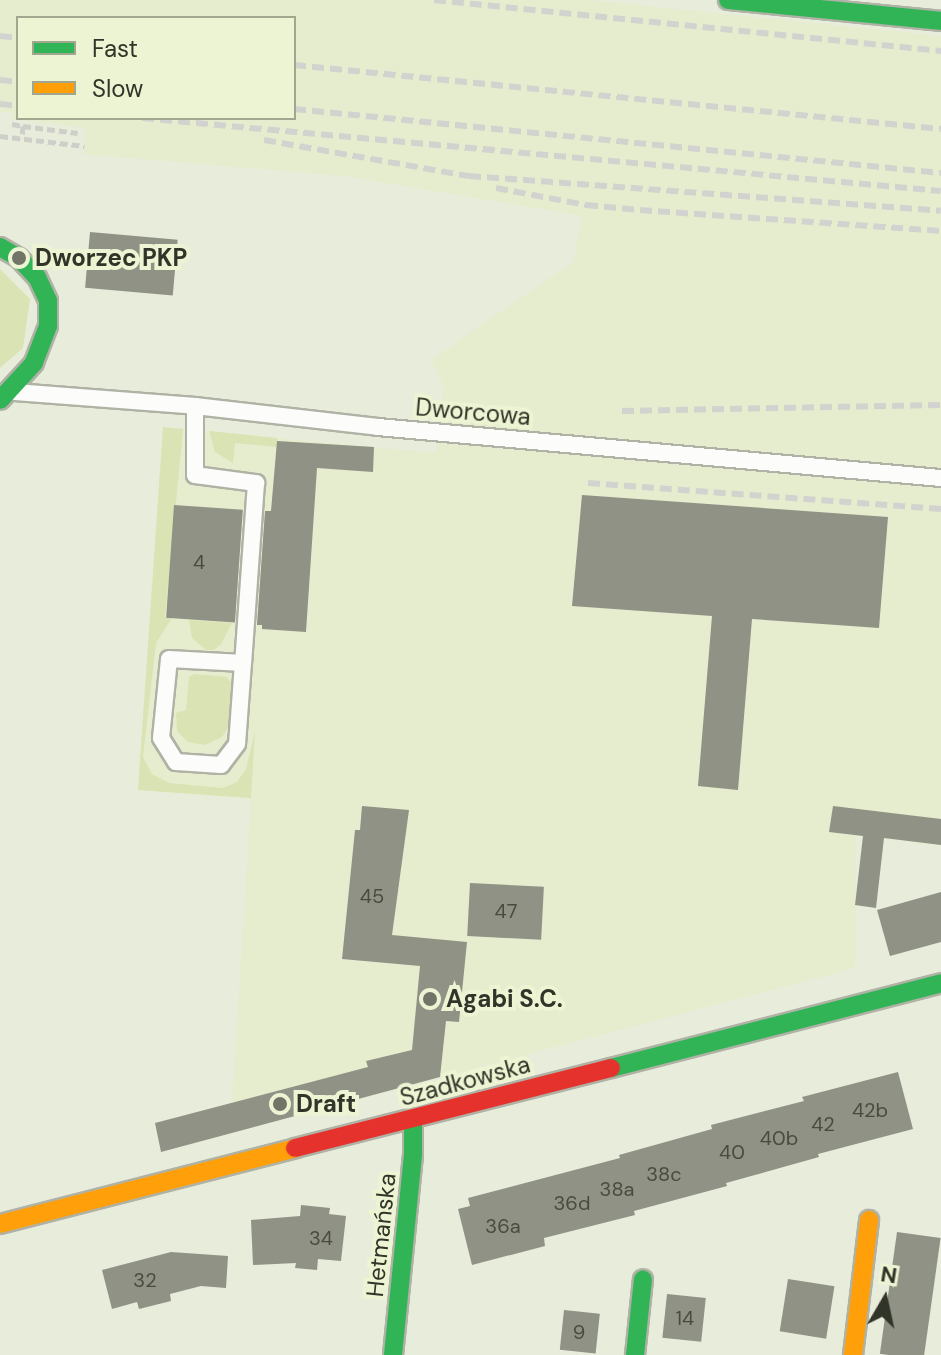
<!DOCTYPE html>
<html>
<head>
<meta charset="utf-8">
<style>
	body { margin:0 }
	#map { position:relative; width:941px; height:1355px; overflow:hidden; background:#e8ecdb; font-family:"DM Sans",sans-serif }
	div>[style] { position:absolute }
	.built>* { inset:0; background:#e5edce }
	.green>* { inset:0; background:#d9e3b4 }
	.building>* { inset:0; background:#8f9285; transform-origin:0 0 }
	.path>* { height:5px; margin-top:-2.5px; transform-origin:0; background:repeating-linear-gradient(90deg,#cecfc8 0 8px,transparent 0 12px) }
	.roads { filter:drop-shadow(2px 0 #afb2a5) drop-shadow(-2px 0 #afb2a5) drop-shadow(0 2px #afb2a5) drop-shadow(0 -2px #afb2a5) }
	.lane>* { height:16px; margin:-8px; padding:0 8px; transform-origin:8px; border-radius:8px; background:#fcfcfa }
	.fast>* { height:18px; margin:-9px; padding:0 9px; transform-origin:9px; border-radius:9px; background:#30b455 }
	.slow>* { height:18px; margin:-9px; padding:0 9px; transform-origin:9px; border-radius:9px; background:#ff9f0a }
	.jam>* { height:18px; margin:-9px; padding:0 9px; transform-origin:9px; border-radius:9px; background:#e5322d }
	.rail>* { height:6px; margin-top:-3px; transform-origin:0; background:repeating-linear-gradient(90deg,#d2d3ce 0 12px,transparent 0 18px) }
	.dots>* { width:22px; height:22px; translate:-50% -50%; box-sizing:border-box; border:4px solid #ecf4d3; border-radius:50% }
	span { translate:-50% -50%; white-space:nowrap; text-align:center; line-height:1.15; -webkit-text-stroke:8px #ecf4d3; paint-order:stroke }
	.number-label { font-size:20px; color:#484c3f }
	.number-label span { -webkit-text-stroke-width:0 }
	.poi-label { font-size:24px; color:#313428; font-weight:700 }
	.left { translate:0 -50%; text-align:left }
	.street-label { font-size:24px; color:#313428 }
	.legend { position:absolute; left:16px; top:16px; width:280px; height:104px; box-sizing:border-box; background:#ecf4d3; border:2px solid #a1a78f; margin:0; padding:10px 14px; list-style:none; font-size:24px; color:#313428 }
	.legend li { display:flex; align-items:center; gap:16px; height:40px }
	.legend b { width:40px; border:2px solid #a1a78f }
	.north { position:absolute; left:845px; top:1259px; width:80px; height:80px; -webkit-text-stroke:6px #ecf4d3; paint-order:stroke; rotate:9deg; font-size:22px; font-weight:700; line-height:32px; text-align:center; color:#313428 }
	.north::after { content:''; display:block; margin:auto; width:28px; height:36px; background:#313428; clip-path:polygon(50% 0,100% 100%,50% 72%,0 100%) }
</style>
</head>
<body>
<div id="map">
	<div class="built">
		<i style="clip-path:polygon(evenodd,0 0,586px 0,941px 36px,941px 846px,856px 835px,855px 968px,230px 1133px,251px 799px,138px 790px,163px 427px,436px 453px,444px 386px,431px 360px,574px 261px,581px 216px,346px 176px,83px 154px,85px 128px,12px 119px,13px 113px,0 112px,0 0,18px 18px,294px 18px,294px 118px,18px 118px,18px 18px)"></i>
	</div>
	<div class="green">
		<i style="clip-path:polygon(0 269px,30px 299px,23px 348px,0 368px)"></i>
		<i style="clip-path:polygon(163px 427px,183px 429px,165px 617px,172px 618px,156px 643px,143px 757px,152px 774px,169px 783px,223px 788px,237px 782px,246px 769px,255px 731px,251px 798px,138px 790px)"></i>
		<i style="clip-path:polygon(209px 431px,277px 438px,277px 447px,235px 443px,233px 463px,215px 452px)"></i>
		<i style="clip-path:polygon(189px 620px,232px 623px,221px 644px,214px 650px,206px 650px,192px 638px)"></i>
		<i style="clip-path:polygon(194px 674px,227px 677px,234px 686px,232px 722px,222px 737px,205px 745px,188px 742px,177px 731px,176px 713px,186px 710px,189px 677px)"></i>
	</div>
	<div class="building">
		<i style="left:90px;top:232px;width:88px;height:56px;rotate:5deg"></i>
		<i style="clip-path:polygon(277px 441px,374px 447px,373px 472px,317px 468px,306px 632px,262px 629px,262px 625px,257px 625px,265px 511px,271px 511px)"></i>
		<i style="clip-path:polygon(582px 495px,888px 517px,879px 628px,752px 619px,738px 790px,698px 786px,712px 616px,572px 606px)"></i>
		<i style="left:174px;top:505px;width:69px;height:113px;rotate:4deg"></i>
		<i style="clip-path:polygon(362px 806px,409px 810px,392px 935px,467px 942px,459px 1022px,446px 1021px,440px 1077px,161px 1152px,155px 1123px,368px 1067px,366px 1061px,412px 1050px,420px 966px,342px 959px,355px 830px,360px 830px)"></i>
		<i style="clip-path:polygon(833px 806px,941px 819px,941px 845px,884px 838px,876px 908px,855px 905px,863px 836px,829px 832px)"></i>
		<i style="left:470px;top:883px;width:74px;height:53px;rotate:3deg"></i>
		<i style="clip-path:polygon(941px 892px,941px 942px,890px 956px,877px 910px)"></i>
		<i style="clip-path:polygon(898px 1072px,913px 1129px,818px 1154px,819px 1157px,726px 1183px,727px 1186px,634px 1211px,635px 1215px,544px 1238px,545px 1246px,472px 1265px,458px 1209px,470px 1206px,468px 1198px,620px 1158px,619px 1155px,712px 1129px,711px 1125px,804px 1101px,802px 1097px)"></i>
		<i style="clip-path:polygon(301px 1205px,330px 1208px,329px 1214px,346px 1216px,341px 1261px,318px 1259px,317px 1270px,295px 1268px,296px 1263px,253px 1265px,251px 1220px,300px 1216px)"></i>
		<i style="left:897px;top:1232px;width:44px;height:123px;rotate:8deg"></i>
		<i style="clip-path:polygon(171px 1252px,228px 1256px,226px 1288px,201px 1286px,170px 1294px,171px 1301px,139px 1309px,137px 1302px,112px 1309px,102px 1270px)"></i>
		<i style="left:788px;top:1279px;width:47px;height:53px;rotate:9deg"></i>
		<i style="left:667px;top:1294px;width:39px;height:44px;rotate:6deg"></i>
		<i style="left:564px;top:1310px;width:36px;height:40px;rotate:6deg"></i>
	</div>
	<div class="path">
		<i style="left:12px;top:124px;width:11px;rotate:10deg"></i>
		<i style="left:23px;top:126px;width:12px;rotate:95deg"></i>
		<i style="left:23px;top:126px;width:55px;rotate:7.3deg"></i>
		<i style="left:0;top:136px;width:85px;rotate:6.8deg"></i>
	</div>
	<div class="roads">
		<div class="lane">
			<i style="left:15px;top:392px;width:181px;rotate:4.4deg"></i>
			<i style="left:195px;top:406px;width:184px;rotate:6.5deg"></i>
			<i style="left:378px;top:427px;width:565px;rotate:5.18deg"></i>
			<i style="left:195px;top:406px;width:69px;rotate:90deg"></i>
			<i style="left:195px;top:475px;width:62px;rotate:7.5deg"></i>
			<i style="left:256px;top:483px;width:180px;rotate:94.1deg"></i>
			<i style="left:243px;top:663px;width:81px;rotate:94.2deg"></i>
			<i style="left:237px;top:744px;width:26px;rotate:127deg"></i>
			<i style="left:221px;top:765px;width:45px;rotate:-176.2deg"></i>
			<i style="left:176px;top:762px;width:28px;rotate:-122deg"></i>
			<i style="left:161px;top:738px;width:79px;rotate:-84.2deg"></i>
			<i style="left:169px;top:659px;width:74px;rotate:3.1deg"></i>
		</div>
		<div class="fast">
			<i style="left:728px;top:0;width:214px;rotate:5.6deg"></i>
			<i style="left:0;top:247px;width:22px;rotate:30deg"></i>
			<i style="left:19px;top:258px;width:26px;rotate:47deg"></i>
			<i style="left:37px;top:277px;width:26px;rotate:65deg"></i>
			<i style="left:48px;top:301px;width:25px;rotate:90deg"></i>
			<i style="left:48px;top:326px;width:40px;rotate:111deg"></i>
			<i style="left:34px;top:363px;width:50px;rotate:132.6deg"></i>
			<i style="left:611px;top:1068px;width:341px;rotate:-14.4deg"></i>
			<i style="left:393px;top:1355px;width:202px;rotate:-84.3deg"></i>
			<i style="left:413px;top:1154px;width:35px;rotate:-90deg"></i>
			<i style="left:635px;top:1355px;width:76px;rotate:-84deg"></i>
		</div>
		<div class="slow">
			<i style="left:0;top:1224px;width:305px;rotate:-14.4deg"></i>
			<i style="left:853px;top:1355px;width:136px;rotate:-83.2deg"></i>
		</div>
		<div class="jam">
			<i style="left:295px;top:1148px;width:326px;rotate:-14.2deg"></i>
		</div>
	</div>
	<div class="rail">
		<i style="left:434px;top:0;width:510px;rotate:5.74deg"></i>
		<i style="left:0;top:36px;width:18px;rotate:6deg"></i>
		<i style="left:294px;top:65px;width:650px;rotate:5.65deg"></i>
		<i style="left:0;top:80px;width:18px;rotate:6deg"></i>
		<i style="left:0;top:104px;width:18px;rotate:6deg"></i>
		<i style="left:294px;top:109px;width:650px;rotate:5.65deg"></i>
		<i style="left:142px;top:118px;width:802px;rotate:5.22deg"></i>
		<i style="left:264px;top:140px;width:208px;rotate:10deg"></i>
		<i style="left:469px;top:176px;width:473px;rotate:4.2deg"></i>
		<i style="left:496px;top:188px;width:92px;rotate:10.7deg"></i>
		<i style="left:586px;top:205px;width:54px;rotate:5.3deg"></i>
		<i style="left:640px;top:210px;width:302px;rotate:4deg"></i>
		<i style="left:622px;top:411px;width:319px;rotate:-1.1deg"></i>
		<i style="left:588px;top:483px;width:354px;rotate:4.2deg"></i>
	</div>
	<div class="dots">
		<i style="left:19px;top:258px;background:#717467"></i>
		<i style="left:430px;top:999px;background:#717467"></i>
		<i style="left:280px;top:1104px;background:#717467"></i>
	</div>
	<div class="number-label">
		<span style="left:199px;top:562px">4</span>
		<span style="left:372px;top:896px">45</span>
		<span style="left:506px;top:911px">47</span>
		<span style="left:870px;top:1110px">42b</span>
		<span style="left:823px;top:1124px">42</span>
		<span style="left:779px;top:1138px">40b</span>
		<span style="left:732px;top:1152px">40</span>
		<span style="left:664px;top:1174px">38c</span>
		<span style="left:617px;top:1189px">38a</span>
		<span style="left:572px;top:1203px">36d</span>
		<span style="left:503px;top:1226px">36a</span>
		<span style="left:321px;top:1238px">34</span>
		<span style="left:145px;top:1280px">32</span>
		<span style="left:685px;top:1318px">14</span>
		<span style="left:579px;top:1332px">9</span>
	</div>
	<div class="poi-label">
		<span class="left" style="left:35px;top:258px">Dworzec PKP</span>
		<span class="left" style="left:446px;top:999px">Agabi S.C.</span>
		<span class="left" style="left:296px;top:1104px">Draft</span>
	</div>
	<div class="street-label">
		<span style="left:473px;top:412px;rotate:5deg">Dworcowa</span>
		<span style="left:465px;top:1081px;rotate:-15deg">Szadkowska</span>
		<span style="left:381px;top:1235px;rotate:-84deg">Hetmańska</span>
	</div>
	<ul class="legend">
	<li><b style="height:10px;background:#30b455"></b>Fast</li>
	<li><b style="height:10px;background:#ff9f0a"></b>Slow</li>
	</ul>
	<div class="north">N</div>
</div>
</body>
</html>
